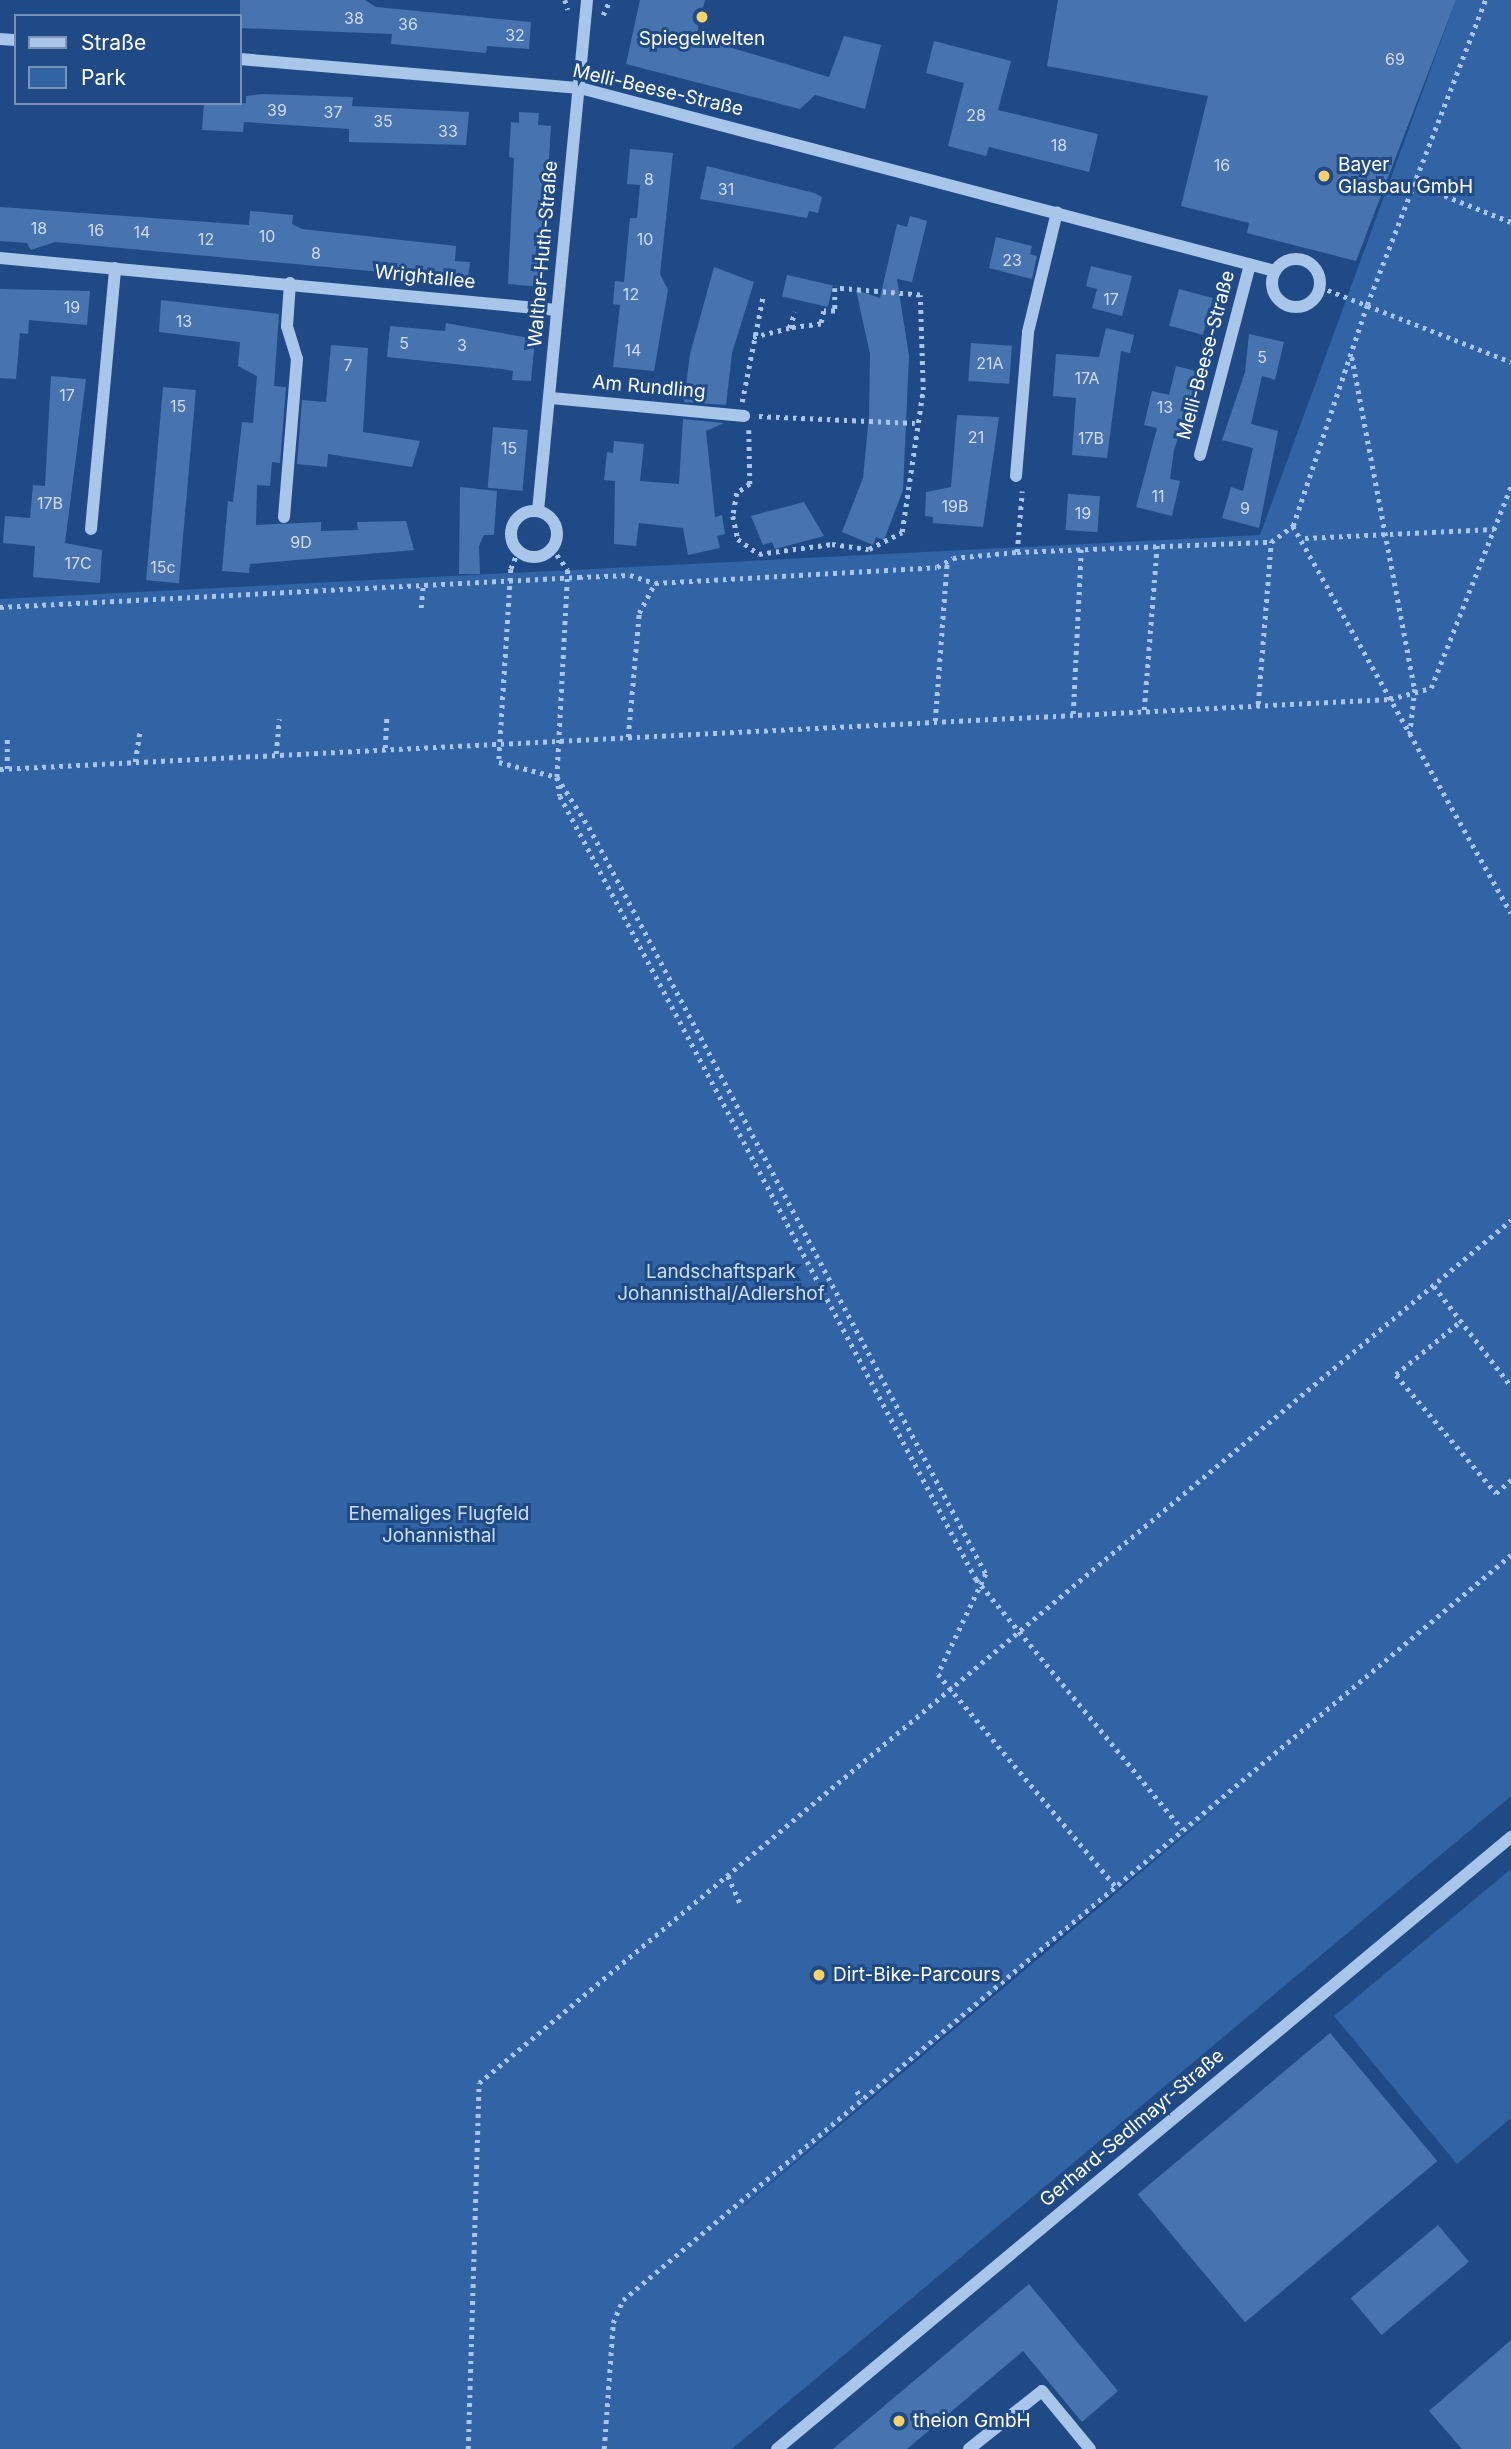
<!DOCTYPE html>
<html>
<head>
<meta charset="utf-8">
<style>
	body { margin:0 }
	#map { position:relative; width:1511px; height:2449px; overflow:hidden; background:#1f4a86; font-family:Inter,sans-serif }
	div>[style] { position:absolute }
	.green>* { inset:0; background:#3263a4 }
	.building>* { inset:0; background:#4774af; transform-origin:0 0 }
	.path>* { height:4.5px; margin-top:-2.25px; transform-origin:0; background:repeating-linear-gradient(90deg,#a8c5ea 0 3.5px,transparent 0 8.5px) }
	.minor>* { height:12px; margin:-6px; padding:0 6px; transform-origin:6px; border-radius:6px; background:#a8c5ea }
	.minor>.ring { margin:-6px; padding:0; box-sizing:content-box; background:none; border:12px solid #a8c5ea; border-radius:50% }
	.dots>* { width:19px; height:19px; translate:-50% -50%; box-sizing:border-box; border:4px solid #1f4a86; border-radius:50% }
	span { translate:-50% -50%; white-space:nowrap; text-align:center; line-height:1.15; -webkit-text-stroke:6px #1f4a86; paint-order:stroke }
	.number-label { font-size:16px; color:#d1dceb }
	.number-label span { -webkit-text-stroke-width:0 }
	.poi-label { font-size:19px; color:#fff }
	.left { translate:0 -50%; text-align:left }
	.street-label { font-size:19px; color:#fff }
	.park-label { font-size:19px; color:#ccdff8 }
	.legend { position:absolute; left:14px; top:14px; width:228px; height:91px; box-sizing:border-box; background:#1f4a86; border:2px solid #7992b6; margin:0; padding:9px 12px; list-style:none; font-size:21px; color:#fff }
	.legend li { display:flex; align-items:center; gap:14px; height:35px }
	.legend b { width:35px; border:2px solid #7992b6 }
</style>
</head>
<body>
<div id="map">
	<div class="green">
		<i style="clip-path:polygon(evenodd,1456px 0,1511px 0,1511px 1796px,732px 2449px,0 2449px,0 599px,1260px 535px,1456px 0,1240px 1789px,744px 2206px,743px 2206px,1053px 1942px,1240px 1789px)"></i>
		<i style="clip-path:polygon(1511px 1869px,1511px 2118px,1457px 2164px,1334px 2016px)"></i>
	</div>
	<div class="building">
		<i style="clip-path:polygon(240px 0,365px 0,376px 7px,531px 22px,529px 49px,487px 46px,486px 53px,391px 44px,392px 34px,240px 28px)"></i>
		<i style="clip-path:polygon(640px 0,705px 0,696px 37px,829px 77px,844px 36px,881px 45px,865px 109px,815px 95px,800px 109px,626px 64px)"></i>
		<i style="clip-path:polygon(1058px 0,1456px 0,1356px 261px,1247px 233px,1249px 223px,1181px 206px,1208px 96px,1047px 66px)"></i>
		<i style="clip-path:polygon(934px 41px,1011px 61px,998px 110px,1098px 134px,1089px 172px,989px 147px,986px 156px,948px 146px,964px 83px,926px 73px)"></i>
		<i style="clip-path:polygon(262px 94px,353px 97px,352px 106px,469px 112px,466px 145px,349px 142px,349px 129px,244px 122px,243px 132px,202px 130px,204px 103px,246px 103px,246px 96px)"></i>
		<i style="clip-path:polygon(519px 112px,539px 113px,538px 125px,551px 126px,541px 287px,508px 284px,514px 158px,509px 157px,511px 122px,519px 123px)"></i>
		<i style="clip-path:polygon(630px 149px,673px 153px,660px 274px,668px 290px,654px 371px,613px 367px,620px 305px,613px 304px,615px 281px,624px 282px,630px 218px,637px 218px,640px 185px,627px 184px)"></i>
		<i style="clip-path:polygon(707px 166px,814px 193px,822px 197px,818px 213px,809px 211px,807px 218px,700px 199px)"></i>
		<i style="clip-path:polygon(0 207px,249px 225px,250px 211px,293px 215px,292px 224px,302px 229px,456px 246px,455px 261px,470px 262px,468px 280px,55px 242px,31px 250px,27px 243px,0 241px)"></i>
		<i style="clip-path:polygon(910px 216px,927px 221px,912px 282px,897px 279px,909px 356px,903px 490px,884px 540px,876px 537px,873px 545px,842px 532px,863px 478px,869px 416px,870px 354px,856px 290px,880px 298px,897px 224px,907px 227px)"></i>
		<i style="clip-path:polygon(996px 237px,1032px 246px,1030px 254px,1037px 256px,1032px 279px,989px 268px)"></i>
		<i style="clip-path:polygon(1091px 266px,1132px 276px,1122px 316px,1092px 308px,1097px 289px,1086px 286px)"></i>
		<i style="clip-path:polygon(714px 267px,754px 282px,732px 353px,726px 405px,684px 402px,690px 354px)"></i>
		<i style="left:787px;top:275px;width:47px;height:22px;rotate:13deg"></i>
		<i style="clip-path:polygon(0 289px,90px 291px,87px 325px,29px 320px,28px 334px,20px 333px,16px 379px,0 378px)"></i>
		<i style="left:1179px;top:289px;width:35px;height:38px;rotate:15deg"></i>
		<i style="clip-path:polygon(161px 300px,279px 314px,274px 386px,286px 387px,280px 463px,272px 462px,270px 486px,257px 485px,256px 525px,321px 522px,321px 531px,358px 530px,357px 522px,406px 521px,414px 550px,250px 564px,249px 573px,222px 571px,228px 501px,233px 502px,242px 422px,253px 423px,257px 376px,238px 366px,240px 342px,159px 332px)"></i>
		<i style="clip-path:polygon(446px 323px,535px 339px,531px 381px,512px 380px,513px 371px,502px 369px,387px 357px,390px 326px,445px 331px)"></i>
		<i style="clip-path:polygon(1106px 328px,1134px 335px,1130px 353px,1121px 351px,1107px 458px,1072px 455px,1076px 398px,1053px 396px,1056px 354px,1099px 357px)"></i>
		<i style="clip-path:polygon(1249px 334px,1284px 342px,1275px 380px,1262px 376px,1251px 424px,1278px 431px,1259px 528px,1222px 518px,1231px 487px,1243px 491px,1253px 448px,1222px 440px,1245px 372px)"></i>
		<i style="left:971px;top:343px;width:41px;height:38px;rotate:4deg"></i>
		<i style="clip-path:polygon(331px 345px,368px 348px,363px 432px,420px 441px,412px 467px,328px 454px,327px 467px,297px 464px,302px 400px,326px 402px)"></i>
		<i style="clip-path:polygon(1176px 366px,1200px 372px,1174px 450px,1170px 479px,1180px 481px,1172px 516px,1136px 507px,1157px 428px,1144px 425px,1152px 391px,1169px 395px)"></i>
		<i style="clip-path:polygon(51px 376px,86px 379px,65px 543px,102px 550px,100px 583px,33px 577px,35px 546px,3px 543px,5px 516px,30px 518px,33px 485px,45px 486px)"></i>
		<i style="left:163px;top:387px;width:33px;height:194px;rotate:5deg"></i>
		<i style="clip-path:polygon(957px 415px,999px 417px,983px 527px,933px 523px,933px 517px,925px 516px,926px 492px,951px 487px)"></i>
		<i style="clip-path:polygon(683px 419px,724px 423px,706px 431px,715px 517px,722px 515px,725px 534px,717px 536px,720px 548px,688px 555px,683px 528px,639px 523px,636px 546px,614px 544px,615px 481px,604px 480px,607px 452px,613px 453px,614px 441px,644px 444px,640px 481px,679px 484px)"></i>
		<i style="left:493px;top:427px;width:35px;height:61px;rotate:5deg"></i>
		<i style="clip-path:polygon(460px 487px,497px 491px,494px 535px,484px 535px,479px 546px,480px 574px,459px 574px)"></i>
		<i style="left:1068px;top:494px;width:32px;height:36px;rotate:4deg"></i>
		<i style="clip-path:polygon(804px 502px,824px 536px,775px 549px,772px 542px,763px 545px,751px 516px)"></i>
		<i style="left:1330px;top:2033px;width:167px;height:251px;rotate:50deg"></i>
		<i style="left:1438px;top:2225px;width:48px;height:114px;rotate:50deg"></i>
		<i style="clip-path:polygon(1029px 2284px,1118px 2391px,1082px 2422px,1023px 2351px,907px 2449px,833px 2449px)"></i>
		<i style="clip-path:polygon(1511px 2340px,1511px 2449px,1462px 2449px,1429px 2411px)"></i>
	</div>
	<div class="path">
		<i style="left:565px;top:0;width:10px;rotate:73deg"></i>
		<i style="left:603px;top:15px;width:17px;rotate:-65deg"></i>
		<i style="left:1413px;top:183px;width:105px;rotate:21.7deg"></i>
		<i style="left:1320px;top:287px;width:205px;rotate:21.4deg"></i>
		<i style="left:753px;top:337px;width:37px;rotate:-14deg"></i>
		<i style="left:789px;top:328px;width:17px;rotate:-69deg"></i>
		<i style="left:1352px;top:357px;width:338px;rotate:79.3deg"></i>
		<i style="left:1415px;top:689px;width:45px;rotate:96.3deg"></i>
		<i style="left:742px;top:402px;width:108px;rotate:-78.8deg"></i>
		<i style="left:759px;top:416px;width:156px;rotate:2.6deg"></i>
		<i style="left:749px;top:430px;width:54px;rotate:88.9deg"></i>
		<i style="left:750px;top:484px;width:16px;rotate:145deg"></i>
		<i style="left:737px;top:493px;width:23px;rotate:100deg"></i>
		<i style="left:733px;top:516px;width:24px;rotate:78deg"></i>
		<i style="left:738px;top:539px;width:26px;rotate:36deg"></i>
		<i style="left:759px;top:554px;width:74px;rotate:-7.8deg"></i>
		<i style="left:832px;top:544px;width:37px;rotate:8deg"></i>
		<i style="left:869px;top:549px;width:37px;rotate:-27deg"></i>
		<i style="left:902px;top:532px;width:144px;rotate:-81.6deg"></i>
		<i style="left:923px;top:390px;width:95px;rotate:-91.8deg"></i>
		<i style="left:920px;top:295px;width:85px;rotate:-175.3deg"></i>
		<i style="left:835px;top:288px;width:23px;rotate:90deg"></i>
		<i style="left:835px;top:311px;width:11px;rotate:180deg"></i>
		<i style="left:824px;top:311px;width:13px;rotate:103deg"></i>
		<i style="left:821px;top:324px;width:32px;rotate:173deg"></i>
		<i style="left:1293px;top:526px;width:444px;rotate:60.6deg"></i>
		<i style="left:1305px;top:538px;width:189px;rotate:-2.7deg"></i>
		<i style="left:552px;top:548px;width:27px;rotate:54deg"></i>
		<i style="left:568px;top:570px;width:207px;rotate:93deg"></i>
		<i style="left:557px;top:777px;width:59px;rotate:57.4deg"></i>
		<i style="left:589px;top:827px;width:846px;rotate:62.01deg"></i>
		<i style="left:986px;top:1574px;width:111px;rotate:115.6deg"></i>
		<i style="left:938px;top:1674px;width:276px;rotate:50.1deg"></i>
		<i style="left:519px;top:550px;width:21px;rotate:113deg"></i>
		<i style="left:511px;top:569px;width:193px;rotate:93.6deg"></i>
		<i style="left:499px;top:762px;width:60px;rotate:14.5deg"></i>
		<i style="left:557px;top:777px;width:19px;rotate:81deg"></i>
		<i style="left:560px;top:796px;width:887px;rotate:62.02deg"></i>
		<i style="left:976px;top:1579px;width:324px;rotate:50.5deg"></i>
		<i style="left:1017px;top:552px;width:61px;rotate:-85.3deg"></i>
		<i style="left:0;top:607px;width:580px;rotate:-2.97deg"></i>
		<i style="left:579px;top:577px;width:51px;rotate:-2.2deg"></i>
		<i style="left:630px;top:575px;width:26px;rotate:18deg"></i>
		<i style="left:655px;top:583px;width:282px;rotate:-3.2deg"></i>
		<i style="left:937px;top:567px;width:18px;rotate:-29deg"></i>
		<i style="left:953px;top:558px;width:64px;rotate:-5.4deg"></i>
		<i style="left:1017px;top:552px;width:254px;rotate:-2.3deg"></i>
		<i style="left:1271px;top:542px;width:27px;rotate:-36deg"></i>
		<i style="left:1293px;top:526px;width:233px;rotate:-71.5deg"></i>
		<i style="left:1367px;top:305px;width:327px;rotate:-68.8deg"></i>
		<i style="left:421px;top:608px;width:23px;rotate:-85deg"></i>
		<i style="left:1258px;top:704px;width:163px;rotate:-85.4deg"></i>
		<i style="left:1144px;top:710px;width:165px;rotate:-85.5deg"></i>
		<i style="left:1073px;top:714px;width:165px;rotate:-87.2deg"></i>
		<i style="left:935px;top:721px;width:158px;rotate:-85.7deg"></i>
		<i style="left:628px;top:737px;width:124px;rotate:-84.9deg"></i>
		<i style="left:639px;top:613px;width:34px;rotate:-62deg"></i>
		<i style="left:385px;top:748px;width:34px;rotate:-87deg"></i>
		<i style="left:276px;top:754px;width:35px;rotate:-85deg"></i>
		<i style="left:135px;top:762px;width:33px;rotate:-81deg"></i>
		<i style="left:0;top:769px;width:1392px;rotate:-2.88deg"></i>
		<i style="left:1390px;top:699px;width:42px;rotate:-15deg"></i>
		<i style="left:1431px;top:688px;width:217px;rotate:-68.4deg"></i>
		<i style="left:7px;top:769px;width:31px;rotate:-90deg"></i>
		<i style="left:1434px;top:1286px;width:126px;rotate:52.4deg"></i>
		<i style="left:1458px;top:1324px;width:80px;rotate:140.6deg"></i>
		<i style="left:1396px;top:1375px;width:155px;rotate:49.7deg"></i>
		<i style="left:1496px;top:1493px;width:20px;rotate:-41deg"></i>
		<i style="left:728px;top:1876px;width:30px;rotate:66deg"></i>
		<i style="left:857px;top:2091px;width:9px;rotate:58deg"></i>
		<i style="left:468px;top:2449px;width:366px;rotate:-88.3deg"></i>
		<i style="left:479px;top:2083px;width:1345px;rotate:-39.9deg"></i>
		<i style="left:604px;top:2449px;width:126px;rotate:-85.9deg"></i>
		<i style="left:613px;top:2323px;width:25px;rotate:-67deg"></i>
		<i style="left:623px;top:2300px;width:1159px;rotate:-40deg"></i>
	</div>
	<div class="minor">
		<i style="left:0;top:39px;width:16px;rotate:4deg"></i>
		<i style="left:240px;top:59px;width:341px;rotate:4.9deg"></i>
		<i style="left:580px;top:88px;width:719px;rotate:14.75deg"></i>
		<i style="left:0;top:258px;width:559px;rotate:5.33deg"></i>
		<i class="ring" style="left:1272px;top:259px;width:36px;height:36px"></i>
		<i style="left:551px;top:398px;width:194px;rotate:5.3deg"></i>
		<i style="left:1200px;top:455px;width:197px;rotate:-75.3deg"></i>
		<i style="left:1016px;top:476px;width:144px;rotate:-85.2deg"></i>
		<i style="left:1028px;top:332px;width:123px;rotate:-76.4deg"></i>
		<i style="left:538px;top:511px;width:513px;rotate:-84.52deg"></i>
		<i class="ring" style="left:511px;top:511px;width:34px;height:34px"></i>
		<i style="left:284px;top:517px;width:159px;rotate:-85.3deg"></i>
		<i style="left:297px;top:359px;width:34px;rotate:-107deg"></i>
		<i style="left:287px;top:326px;width:43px;rotate:-86deg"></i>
		<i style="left:91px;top:529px;width:262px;rotate:-84.7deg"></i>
		<i style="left:777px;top:2449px;width:956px;rotate:-39.82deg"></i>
		<i style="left:969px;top:2449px;width:93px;rotate:-38.5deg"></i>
		<i style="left:1042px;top:2391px;width:75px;rotate:50.4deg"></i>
	</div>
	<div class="dots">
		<i style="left:702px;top:17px;background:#f9d167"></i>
		<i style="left:1324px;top:176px;background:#f9d167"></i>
		<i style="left:819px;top:1975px;background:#f9d167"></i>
		<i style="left:899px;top:2421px;background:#f9d167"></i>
	</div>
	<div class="number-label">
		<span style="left:354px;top:18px">38</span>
		<span style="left:408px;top:24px">36</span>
		<span style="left:515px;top:35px">32</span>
		<span style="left:1395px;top:59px">69</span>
		<span style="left:277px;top:110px">39</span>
		<span style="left:333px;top:112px">37</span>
		<span style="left:976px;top:115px">28</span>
		<span style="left:383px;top:121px">35</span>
		<span style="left:448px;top:131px">33</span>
		<span style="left:1059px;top:145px">18</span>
		<span style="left:1222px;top:165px">16</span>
		<span style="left:649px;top:179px">8</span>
		<span style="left:726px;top:189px">31</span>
		<span style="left:39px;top:228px">18</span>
		<span style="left:96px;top:230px">16</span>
		<span style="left:142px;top:232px">14</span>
		<span style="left:267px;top:236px">10</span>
		<span style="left:206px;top:239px">12</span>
		<span style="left:645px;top:239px">10</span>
		<span style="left:316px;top:253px">8</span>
		<span style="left:1012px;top:260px">23</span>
		<span style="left:631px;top:294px">12</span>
		<span style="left:1111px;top:299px">17</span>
		<span style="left:72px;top:307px">19</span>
		<span style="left:184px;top:321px">13</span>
		<span style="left:404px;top:343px">5</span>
		<span style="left:462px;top:345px">3</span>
		<span style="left:633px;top:350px">14</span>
		<span style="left:1262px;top:357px">5</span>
		<span style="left:990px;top:363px">21A</span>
		<span style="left:348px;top:365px">7</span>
		<span style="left:1087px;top:378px">17A</span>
		<span style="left:67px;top:395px">17</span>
		<span style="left:178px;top:406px">15</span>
		<span style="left:1165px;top:407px">13</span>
		<span style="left:976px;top:437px">21</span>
		<span style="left:1091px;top:438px">17B</span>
		<span style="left:509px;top:448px">15</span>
		<span style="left:1158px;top:496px">11</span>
		<span style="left:50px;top:503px">17B</span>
		<span style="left:955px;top:506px">19B</span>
		<span style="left:1245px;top:508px">9</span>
		<span style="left:1083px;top:513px">19</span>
		<span style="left:301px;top:542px">9D</span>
		<span style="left:78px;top:563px">17C</span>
		<span style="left:163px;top:567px">15c</span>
	</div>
	<div class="poi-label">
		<span style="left:702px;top:39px">Spiegelwelten</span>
		<span class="left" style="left:1338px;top:176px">Bayer<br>Glasbau GmbH</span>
		<span class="left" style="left:833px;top:1975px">Dirt-Bike-Parcours</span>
		<span class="left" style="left:913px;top:2421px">theion GmbH</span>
	</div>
	<div class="street-label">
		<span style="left:658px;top:90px;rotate:13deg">Melli-Beese-Straße</span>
		<span style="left:543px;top:254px;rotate:-85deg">Walther-Huth-Straße</span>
		<span style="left:425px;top:277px;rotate:6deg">Wrightallee</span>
		<span style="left:1206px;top:355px;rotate:-75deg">Melli-Beese-Straße</span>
		<span style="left:649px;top:387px;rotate:5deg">Am Rundling</span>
		<span style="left:1132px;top:2128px;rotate:-40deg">Gerhard-Sedlmayr-Straße</span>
	</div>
	<div class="park-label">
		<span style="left:721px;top:1283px">Landschaftspark<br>Johannisthal/Adlershof</span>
		<span style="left:439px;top:1525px">Ehemaliges Flugfeld<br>Johannisthal</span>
	</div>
	<ul class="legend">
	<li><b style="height:9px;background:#a8c5ea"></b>Straße</li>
	<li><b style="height:19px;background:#3263a4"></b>Park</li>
	</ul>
</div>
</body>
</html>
